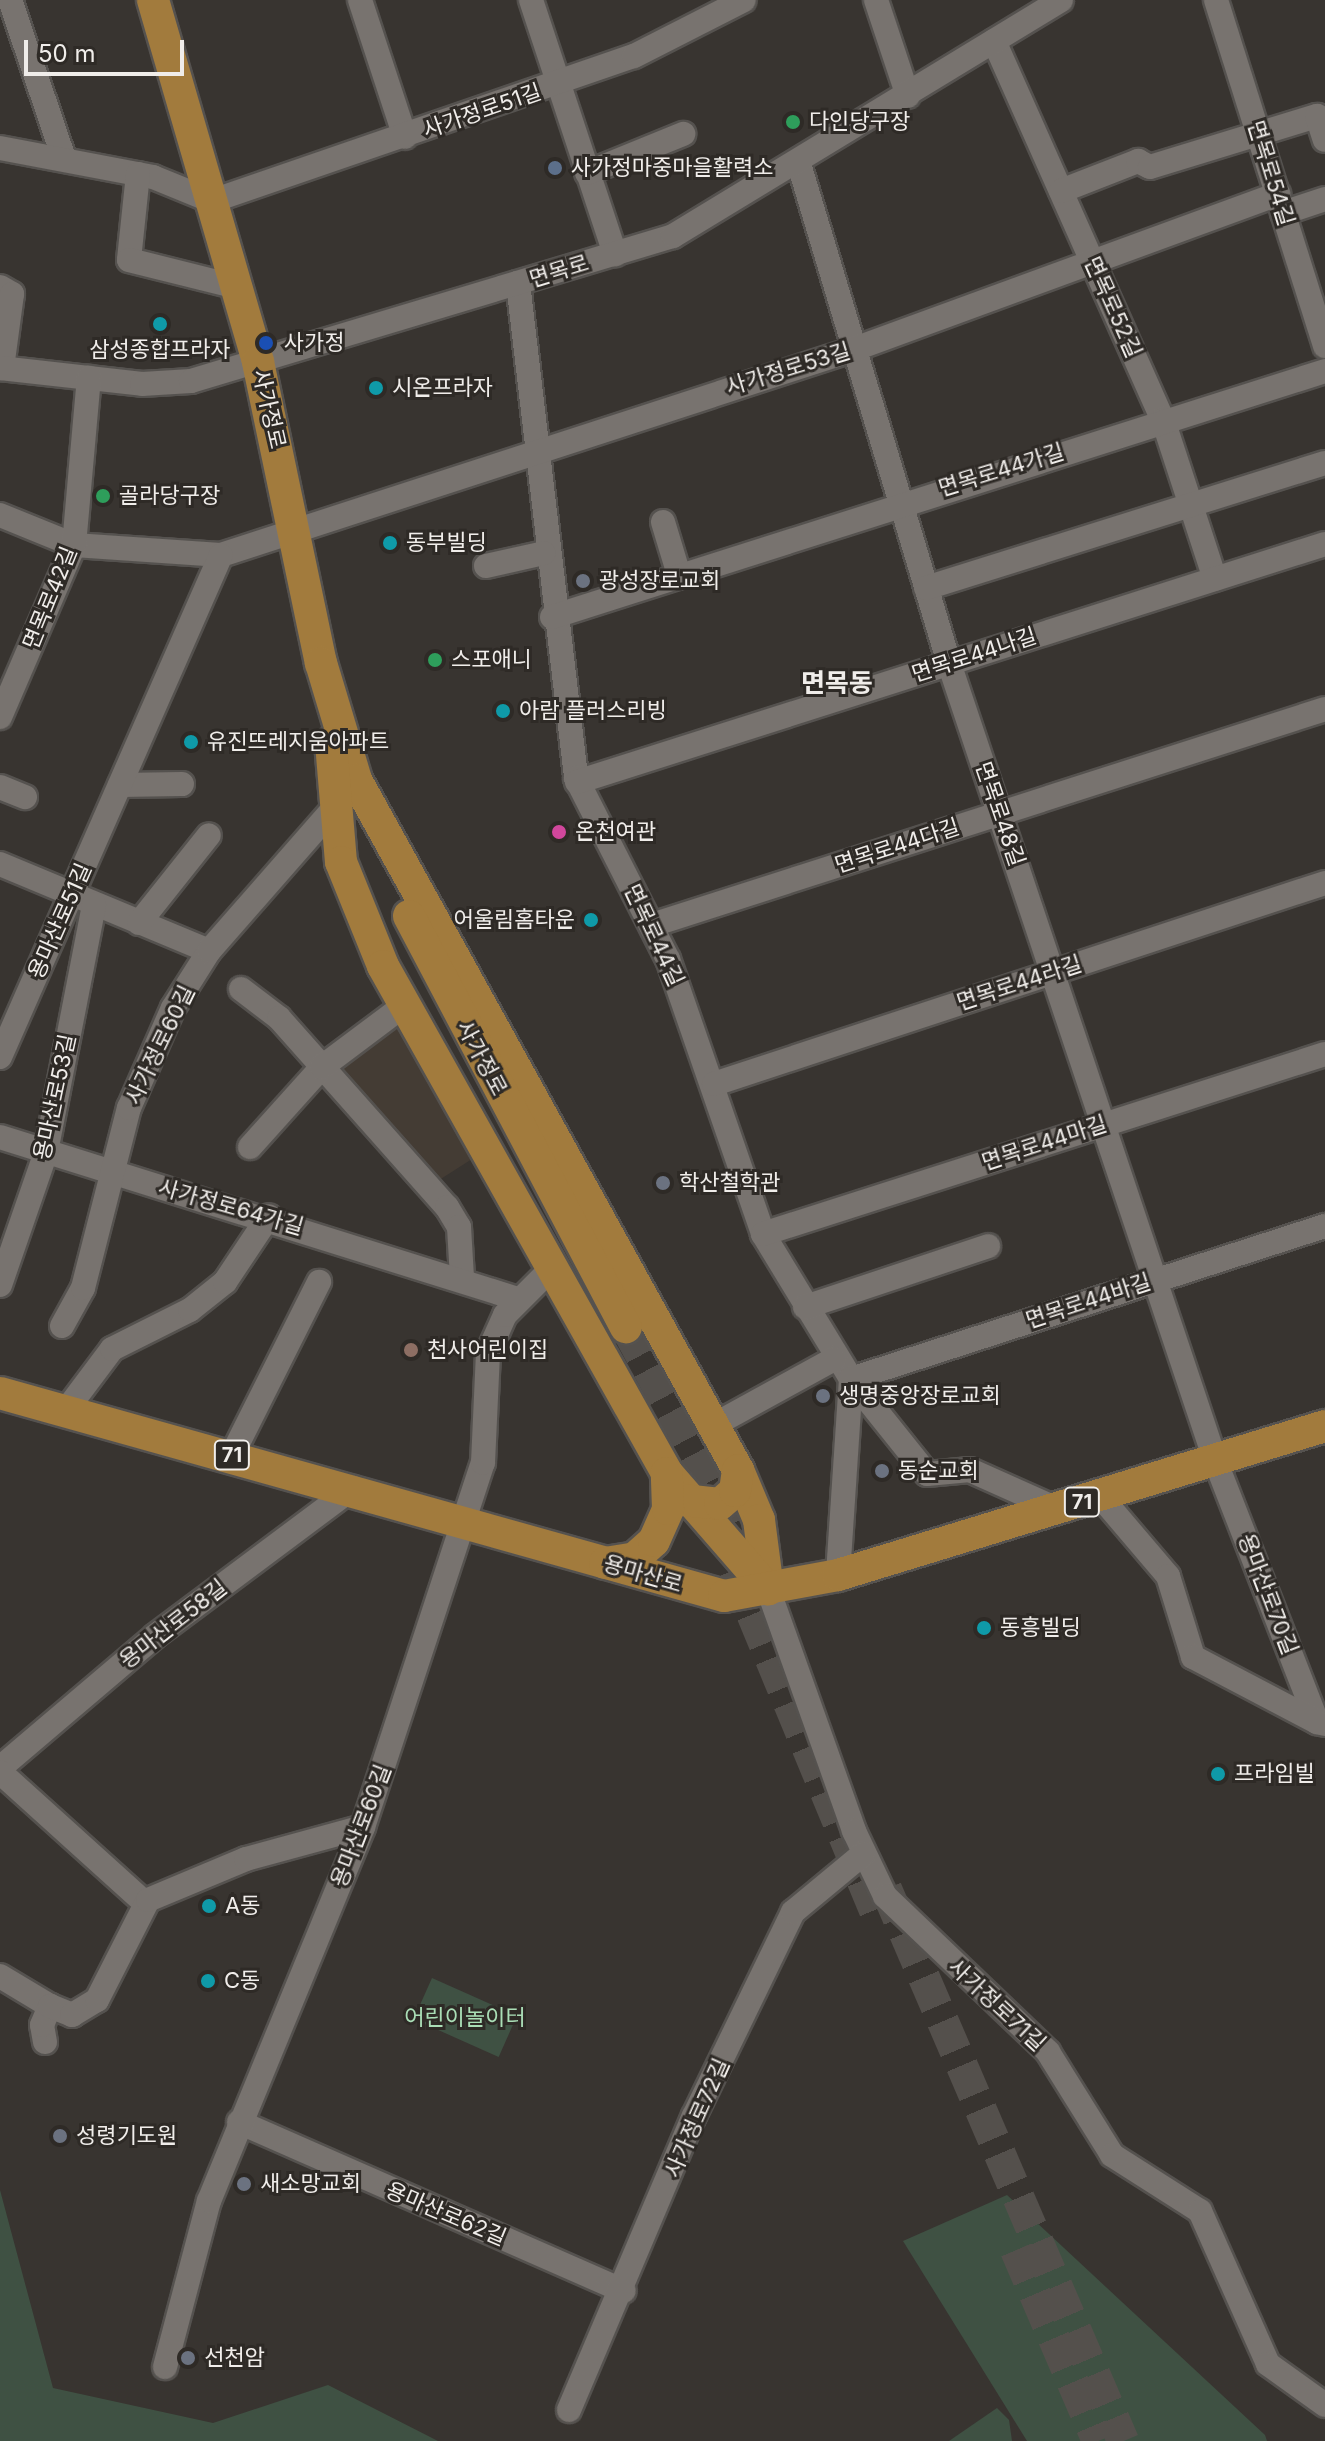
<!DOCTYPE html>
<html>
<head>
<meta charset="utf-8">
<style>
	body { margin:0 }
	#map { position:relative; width:1325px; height:2441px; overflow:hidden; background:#383430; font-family:Inter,"Noto Sans KR",sans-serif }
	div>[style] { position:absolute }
	.built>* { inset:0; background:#443c34 }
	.green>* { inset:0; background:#3f5143; transform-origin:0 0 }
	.major-tunnel>* { height:32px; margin-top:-16px; transform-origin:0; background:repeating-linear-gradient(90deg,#54504c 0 32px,transparent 0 48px) }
	.roads { filter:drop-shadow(2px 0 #55524f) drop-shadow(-2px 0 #55524f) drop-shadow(0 2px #55524f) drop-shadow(0 -2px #55524f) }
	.minor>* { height:24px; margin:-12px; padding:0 12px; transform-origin:12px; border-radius:12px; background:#78736f }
	.major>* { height:32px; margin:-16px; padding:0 16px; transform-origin:16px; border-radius:16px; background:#a27b3d }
	.dots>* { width:22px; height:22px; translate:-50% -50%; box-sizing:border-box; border:4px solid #2e2a26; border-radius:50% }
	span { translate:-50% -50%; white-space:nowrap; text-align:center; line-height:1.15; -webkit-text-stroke:6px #2e2a26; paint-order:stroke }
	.shield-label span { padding:2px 6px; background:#2e2a26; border:2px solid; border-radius:6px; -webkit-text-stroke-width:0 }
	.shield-label { font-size:20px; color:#f0edea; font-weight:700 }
	.street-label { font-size:22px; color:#f0edea }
	.poi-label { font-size:22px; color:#f0edea }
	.left { translate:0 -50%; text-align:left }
	.right { translate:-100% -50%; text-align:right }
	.park-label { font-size:22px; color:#aadeb6 }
	.quarter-label { font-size:26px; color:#f0edea; font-weight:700 }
	.scale { position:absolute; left:24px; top:40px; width:160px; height:36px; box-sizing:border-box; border:4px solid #f0edea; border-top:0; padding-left:10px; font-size:24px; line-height:28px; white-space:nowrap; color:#f0edea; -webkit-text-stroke:6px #2e2a26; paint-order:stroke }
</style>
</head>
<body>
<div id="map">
	<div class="built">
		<i style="clip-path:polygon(404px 1012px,483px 1152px,436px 1182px,328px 1068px)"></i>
	</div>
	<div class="green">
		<i style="left:432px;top:1978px;width:93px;height:45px;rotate:24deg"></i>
		<i style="clip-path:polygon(0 2190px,53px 2388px,213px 2423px,328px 2385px,438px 2441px,0 2441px)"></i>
		<i style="clip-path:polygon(1007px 2195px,1265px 2435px,1267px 2441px,1027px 2441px,903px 2241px)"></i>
		<i style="clip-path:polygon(997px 2408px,1009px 2420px,1012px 2441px,949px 2441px)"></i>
	</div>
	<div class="major-tunnel">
		<i style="left:626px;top:1327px;width:281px;rotate:61.8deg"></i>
		<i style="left:734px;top:1570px;width:381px;rotate:67.5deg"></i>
		<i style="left:886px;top:1889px;width:601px;rotate:66.76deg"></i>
		<i style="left:1016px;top:2250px;width:208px;rotate:66.8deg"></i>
	</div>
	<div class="roads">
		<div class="minor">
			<i style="left:10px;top:0;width:168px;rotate:71.2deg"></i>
			<i style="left:360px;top:0;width:144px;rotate:71.8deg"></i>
			<i style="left:531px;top:0;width:268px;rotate:71.7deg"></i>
			<i style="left:876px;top:0;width:101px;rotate:71.6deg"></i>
			<i style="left:1216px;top:0;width:363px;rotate:72.5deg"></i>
			<i style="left:994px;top:41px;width:415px;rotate:66deg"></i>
			<i style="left:1163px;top:420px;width:167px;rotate:71.9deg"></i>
			<i style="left:0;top:148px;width:156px;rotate:10.7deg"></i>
			<i style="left:153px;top:177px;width:64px;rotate:22.1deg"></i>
			<i style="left:212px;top:201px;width:446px;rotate:-19deg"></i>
			<i style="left:634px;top:56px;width:123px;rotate:-27deg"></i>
			<i style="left:799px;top:164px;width:521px;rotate:73.27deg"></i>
			<i style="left:949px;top:663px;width:840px;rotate:71.54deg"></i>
			<i style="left:1215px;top:1460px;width:281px;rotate:68.7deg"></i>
			<i style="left:1317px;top:1722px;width:8px;rotate:14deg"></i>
			<i style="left:587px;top:173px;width:104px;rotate:-22.1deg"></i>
			<i style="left:138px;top:174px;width:86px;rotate:96deg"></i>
			<i style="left:129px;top:260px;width:111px;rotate:14deg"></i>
			<i style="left:1061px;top:191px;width:83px;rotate:-21.3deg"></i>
			<i style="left:1138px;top:161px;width:13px;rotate:27deg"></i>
			<i style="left:1150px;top:167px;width:175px;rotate:-17deg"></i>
			<i style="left:1317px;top:116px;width:25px;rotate:72deg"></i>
			<i style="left:1283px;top:213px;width:44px;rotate:-18.4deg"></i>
			<i style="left:518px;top:283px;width:498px;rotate:83.3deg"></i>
			<i style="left:576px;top:778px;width:203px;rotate:63.1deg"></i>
			<i style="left:668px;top:959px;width:291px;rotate:70.9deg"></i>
			<i style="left:763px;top:1234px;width:170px;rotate:58.7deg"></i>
			<i style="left:851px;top:1379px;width:196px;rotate:93.8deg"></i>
			<i style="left:0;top:287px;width:14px;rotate:30deg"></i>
			<i style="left:12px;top:294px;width:75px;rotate:97.7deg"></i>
			<i style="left:0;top:368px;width:143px;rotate:6.4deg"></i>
			<i style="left:142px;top:384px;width:49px;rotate:-3.5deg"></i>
			<i style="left:191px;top:381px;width:503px;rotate:-16.74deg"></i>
			<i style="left:673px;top:236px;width:454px;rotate:-31.3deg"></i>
			<i style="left:0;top:515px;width:80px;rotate:22.1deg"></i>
			<i style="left:74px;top:545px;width:147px;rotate:3.9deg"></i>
			<i style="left:221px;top:555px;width:663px;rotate:-18deg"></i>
			<i style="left:852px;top:350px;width:454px;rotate:-20.1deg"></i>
			<i style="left:663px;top:522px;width:55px;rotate:73.2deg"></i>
			<i style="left:486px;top:566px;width:59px;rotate:-12.6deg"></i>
			<i style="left:926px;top:588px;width:418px;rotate:-17.4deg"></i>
			<i style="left:552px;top:617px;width:811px;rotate:-17.65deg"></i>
			<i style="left:0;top:717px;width:187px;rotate:-66.7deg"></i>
			<i style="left:74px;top:545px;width:168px;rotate:-84.9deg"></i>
			<i style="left:577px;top:782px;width:785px;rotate:-17.65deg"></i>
			<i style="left:120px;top:785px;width:62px;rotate:-0.9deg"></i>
			<i style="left:0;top:787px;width:27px;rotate:22deg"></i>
			<i style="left:0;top:864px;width:226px;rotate:22.6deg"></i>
			<i style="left:139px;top:923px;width:112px;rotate:-51.5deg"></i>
			<i style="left:652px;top:925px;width:707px;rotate:-17.79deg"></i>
			<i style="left:241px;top:989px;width:48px;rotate:37.3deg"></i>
			<i style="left:279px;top:1018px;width:253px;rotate:48.4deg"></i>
			<i style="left:447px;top:1207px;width:23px;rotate:59deg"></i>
			<i style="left:459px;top:1227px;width:51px;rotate:86.6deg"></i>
			<i style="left:0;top:1057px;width:548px;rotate:-66.24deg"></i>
			<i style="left:714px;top:1084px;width:643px;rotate:-18.21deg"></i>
			<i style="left:0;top:1137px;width:543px;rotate:17.37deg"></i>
			<i style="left:250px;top:1147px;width:108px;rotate:-48deg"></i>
			<i style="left:322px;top:1067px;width:105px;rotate:-36.9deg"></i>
			<i style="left:763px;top:1234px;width:590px;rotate:-17.76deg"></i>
			<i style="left:0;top:1285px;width:141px;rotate:-70.9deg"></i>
			<i style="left:46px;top:1152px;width:252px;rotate:-79deg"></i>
			<i style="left:805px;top:1307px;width:193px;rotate:-18.4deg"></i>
			<i style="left:62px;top:1326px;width:43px;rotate:-61.1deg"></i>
			<i style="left:83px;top:1288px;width:186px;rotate:-75.7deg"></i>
			<i style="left:129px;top:1108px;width:109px;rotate:-66.3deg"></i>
			<i style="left:173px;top:1008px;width:67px;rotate:-57.7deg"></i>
			<i style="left:209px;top:951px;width:193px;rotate:-48.8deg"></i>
			<i style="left:67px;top:1409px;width:75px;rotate:-53.1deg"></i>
			<i style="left:112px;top:1349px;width:87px;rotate:-26.6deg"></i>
			<i style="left:190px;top:1310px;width:45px;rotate:-38.7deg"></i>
			<i style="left:225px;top:1282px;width:79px;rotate:-56.3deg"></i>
			<i style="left:714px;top:1425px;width:137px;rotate:-28.8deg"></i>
			<i style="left:232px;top:1455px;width:194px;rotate:-63.3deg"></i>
			<i style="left:1100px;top:1496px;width:105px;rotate:49.6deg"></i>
			<i style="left:1168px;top:1576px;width:85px;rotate:72.8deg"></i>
			<i style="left:1193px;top:1657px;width:140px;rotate:27.7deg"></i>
			<i style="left:1057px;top:1509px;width:95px;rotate:-155.9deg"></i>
			<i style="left:970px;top:1470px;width:43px;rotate:174.7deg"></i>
			<i style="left:927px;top:1474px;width:122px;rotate:-128.7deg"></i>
			<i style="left:851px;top:1379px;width:498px;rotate:-17.9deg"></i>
			<i style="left:768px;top:1589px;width:257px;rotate:70.4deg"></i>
			<i style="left:854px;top:1831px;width:72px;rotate:64.5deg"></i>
			<i style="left:885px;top:1896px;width:226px;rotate:43.7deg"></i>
			<i style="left:1048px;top:2052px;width:121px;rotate:58.1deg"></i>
			<i style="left:1112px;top:2155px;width:104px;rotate:32.5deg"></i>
			<i style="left:1200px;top:2211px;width:167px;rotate:66deg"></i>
			<i style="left:1268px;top:2364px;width:70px;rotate:35.7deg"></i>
			<i style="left:0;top:1768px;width:204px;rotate:-40.4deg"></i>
			<i style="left:155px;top:1636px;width:247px;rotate:-36.8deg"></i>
			<i style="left:0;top:1772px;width:195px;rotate:42.1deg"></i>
			<i style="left:0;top:1976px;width:58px;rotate:31deg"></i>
			<i style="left:45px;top:2042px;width:17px;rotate:-100deg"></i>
			<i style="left:42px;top:2025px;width:21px;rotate:-67deg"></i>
			<i style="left:50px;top:2006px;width:24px;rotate:22deg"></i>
			<i style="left:72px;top:2015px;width:29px;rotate:-31deg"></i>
			<i style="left:97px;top:2000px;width:112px;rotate:-63deg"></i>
			<i style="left:148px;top:1900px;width:106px;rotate:-22.7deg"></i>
			<i style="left:246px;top:1859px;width:121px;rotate:-15.3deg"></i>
			<i style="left:239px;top:2122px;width:420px;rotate:23.7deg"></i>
			<i style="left:165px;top:2367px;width:172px;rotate:-75.2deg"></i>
			<i style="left:209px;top:2201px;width:404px;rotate:-67.6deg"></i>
			<i style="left:363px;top:1827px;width:383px;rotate:-71.8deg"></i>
			<i style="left:483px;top:1463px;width:110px;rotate:-87.4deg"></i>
			<i style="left:488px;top:1353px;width:42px;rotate:-65.9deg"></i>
			<i style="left:505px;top:1315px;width:64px;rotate:-45deg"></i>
			<i style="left:569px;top:2410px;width:319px;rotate:-67deg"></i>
			<i style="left:694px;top:2116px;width:227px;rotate:-64.1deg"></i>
			<i style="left:793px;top:1912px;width:91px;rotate:-39.6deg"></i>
		</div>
		<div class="major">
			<i style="left:153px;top:0;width:377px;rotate:73.8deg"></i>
			<i style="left:258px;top:362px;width:308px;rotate:78.2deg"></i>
			<i style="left:321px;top:663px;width:122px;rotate:73.3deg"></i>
			<i style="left:356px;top:780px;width:789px;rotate:61.03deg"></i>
			<i style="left:738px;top:1470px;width:54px;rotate:67.2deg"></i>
			<i style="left:759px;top:1520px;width:70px;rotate:82.6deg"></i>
			<i style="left:331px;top:743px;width:119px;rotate:85.2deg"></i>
			<i style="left:341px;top:862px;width:112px;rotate:68deg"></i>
			<i style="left:383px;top:966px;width:581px;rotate:60.74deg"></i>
			<i style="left:667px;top:1473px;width:154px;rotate:49deg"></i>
			<i style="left:409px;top:916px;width:465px;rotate:62.2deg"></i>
			<i style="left:0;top:1393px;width:752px;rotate:15.66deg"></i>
			<i style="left:724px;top:1596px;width:116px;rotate:-10.4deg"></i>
			<i style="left:838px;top:1575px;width:509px;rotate:-17.01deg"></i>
			<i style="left:683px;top:1500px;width:37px;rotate:6deg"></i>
			<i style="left:720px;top:1504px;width:20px;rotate:-41deg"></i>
			<i style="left:735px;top:1491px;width:21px;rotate:-82deg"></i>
			<i style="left:605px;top:1563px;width:30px;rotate:-9deg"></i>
			<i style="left:635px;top:1558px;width:25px;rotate:-42deg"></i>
			<i style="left:654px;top:1541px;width:35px;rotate:-66deg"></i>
			<i style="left:668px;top:1509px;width:36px;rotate:-92deg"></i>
		</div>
	</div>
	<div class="dots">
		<i style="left:793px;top:122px;background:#2e9e5b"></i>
		<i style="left:555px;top:168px;background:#5c6f8a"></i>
		<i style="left:160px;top:324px;background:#0f9aa8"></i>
		<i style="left:266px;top:343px;background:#1a4fb4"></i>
		<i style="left:376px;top:388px;background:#0f9aa8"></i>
		<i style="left:103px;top:496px;background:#2e9e5b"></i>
		<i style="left:390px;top:543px;background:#0f9aa8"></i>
		<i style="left:583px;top:581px;background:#6b7280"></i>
		<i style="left:435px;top:660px;background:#2e9e5b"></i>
		<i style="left:503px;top:711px;background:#0f9aa8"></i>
		<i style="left:191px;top:742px;background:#0f9aa8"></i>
		<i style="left:559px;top:832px;background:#d1479c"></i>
		<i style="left:591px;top:920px;background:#0f9aa8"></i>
		<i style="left:663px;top:1183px;background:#6b7280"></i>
		<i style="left:411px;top:1350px;background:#8d6e63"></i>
		<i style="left:823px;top:1396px;background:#6b7280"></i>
		<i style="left:882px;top:1471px;background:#6b7280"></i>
		<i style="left:984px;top:1628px;background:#0f9aa8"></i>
		<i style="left:1218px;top:1774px;background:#0f9aa8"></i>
		<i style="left:209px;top:1906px;background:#0f9aa8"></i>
		<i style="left:208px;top:1981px;background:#0f9aa8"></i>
		<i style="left:60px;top:2136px;background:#6b7280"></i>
		<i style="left:244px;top:2184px;background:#6b7280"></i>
		<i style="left:188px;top:2358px;background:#6b7280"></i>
	</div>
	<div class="shield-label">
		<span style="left:232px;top:1455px">71</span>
		<span style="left:1082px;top:1502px">71</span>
	</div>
	<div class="street-label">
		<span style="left:482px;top:111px;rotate:-19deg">사가정로51길</span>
		<span style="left:1271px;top:173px;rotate:73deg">면목로54길</span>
		<span style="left:559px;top:271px;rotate:-17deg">면목로</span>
		<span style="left:1113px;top:307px;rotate:66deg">면목로52길</span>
		<span style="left:788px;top:369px;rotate:-17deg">사가정로53길</span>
		<span style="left:269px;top:409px;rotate:77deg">사가정로</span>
		<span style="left:1001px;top:470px;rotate:-17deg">면목로44가길</span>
		<span style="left:50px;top:598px;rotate:-68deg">면목로42길</span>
		<span style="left:974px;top:655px;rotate:-18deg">면목로44나길</span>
		<span style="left:1000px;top:814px;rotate:71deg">면목로48길</span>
		<span style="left:897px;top:846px;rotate:-18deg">면목로44다길</span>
		<span style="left:60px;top:921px;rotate:-66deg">용마산로51길</span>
		<span style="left:654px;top:935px;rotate:65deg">면목로44길</span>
		<span style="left:1019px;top:983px;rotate:-18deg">면목로44라길</span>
		<span style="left:160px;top:1045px;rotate:-64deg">사가정로60길</span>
		<span style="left:482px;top:1058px;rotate:62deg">사가정로</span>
		<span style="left:55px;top:1097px;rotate:-78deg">용마산로53길</span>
		<span style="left:1044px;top:1143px;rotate:-18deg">면목로44마길</span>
		<span style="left:231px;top:1207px;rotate:16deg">사가정로64가길</span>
		<span style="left:1088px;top:1301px;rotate:-18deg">면목로44바길</span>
		<span style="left:643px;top:1574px;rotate:16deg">용마산로</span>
		<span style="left:1268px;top:1594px;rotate:69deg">용마산로70길</span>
		<span style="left:173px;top:1624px;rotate:-38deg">용마산로58길</span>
		<span style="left:361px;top:1826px;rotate:-69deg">용마산로60길</span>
		<span style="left:997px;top:2005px;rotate:43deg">사가정로71길</span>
		<span style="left:697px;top:2118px;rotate:-66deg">사가정로72길</span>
		<span style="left:446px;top:2214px;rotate:23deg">용마산로62길</span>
	</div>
	<div class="poi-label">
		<span class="left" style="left:809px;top:122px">다인당구장</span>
		<span class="left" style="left:571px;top:168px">사가정마중마을활력소</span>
		<span class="left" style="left:284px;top:343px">사가정</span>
		<span style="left:160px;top:350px">삼성종합프라자</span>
		<span class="left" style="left:392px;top:388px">시온프라자</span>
		<span class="left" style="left:119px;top:496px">골라당구장</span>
		<span class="left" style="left:406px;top:543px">동부빌딩</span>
		<span class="left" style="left:599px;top:581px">광성장로교회</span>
		<span class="left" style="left:451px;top:660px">스포애니</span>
		<span class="left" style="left:519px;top:711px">아람 플러스리빙</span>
		<span class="left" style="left:207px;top:742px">유진뜨레지움아파트</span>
		<span class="left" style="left:575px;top:832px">온천여관</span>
		<span class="right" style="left:575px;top:920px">어울림홈타운</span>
		<span class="left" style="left:679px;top:1183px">학산철학관</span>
		<span class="left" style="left:427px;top:1350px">천사어린이집</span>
		<span class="left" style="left:839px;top:1396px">생명중앙장로교회</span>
		<span class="left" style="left:898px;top:1471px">동순교회</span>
		<span class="left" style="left:1000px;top:1628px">동흥빌딩</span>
		<span class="left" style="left:1234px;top:1774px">프라임빌</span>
		<span class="left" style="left:225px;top:1906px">A동</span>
		<span class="left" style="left:224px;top:1981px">C동</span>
		<span class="left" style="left:76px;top:2136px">성령기도원</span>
		<span class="left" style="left:260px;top:2184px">새소망교회</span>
		<span class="left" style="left:204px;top:2358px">선천암</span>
	</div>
	<div class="park-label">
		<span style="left:465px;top:2018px">어린이놀이터</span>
	</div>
	<div class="quarter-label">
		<span style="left:837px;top:683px">면목동</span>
	</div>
	<div class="scale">50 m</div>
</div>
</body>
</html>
